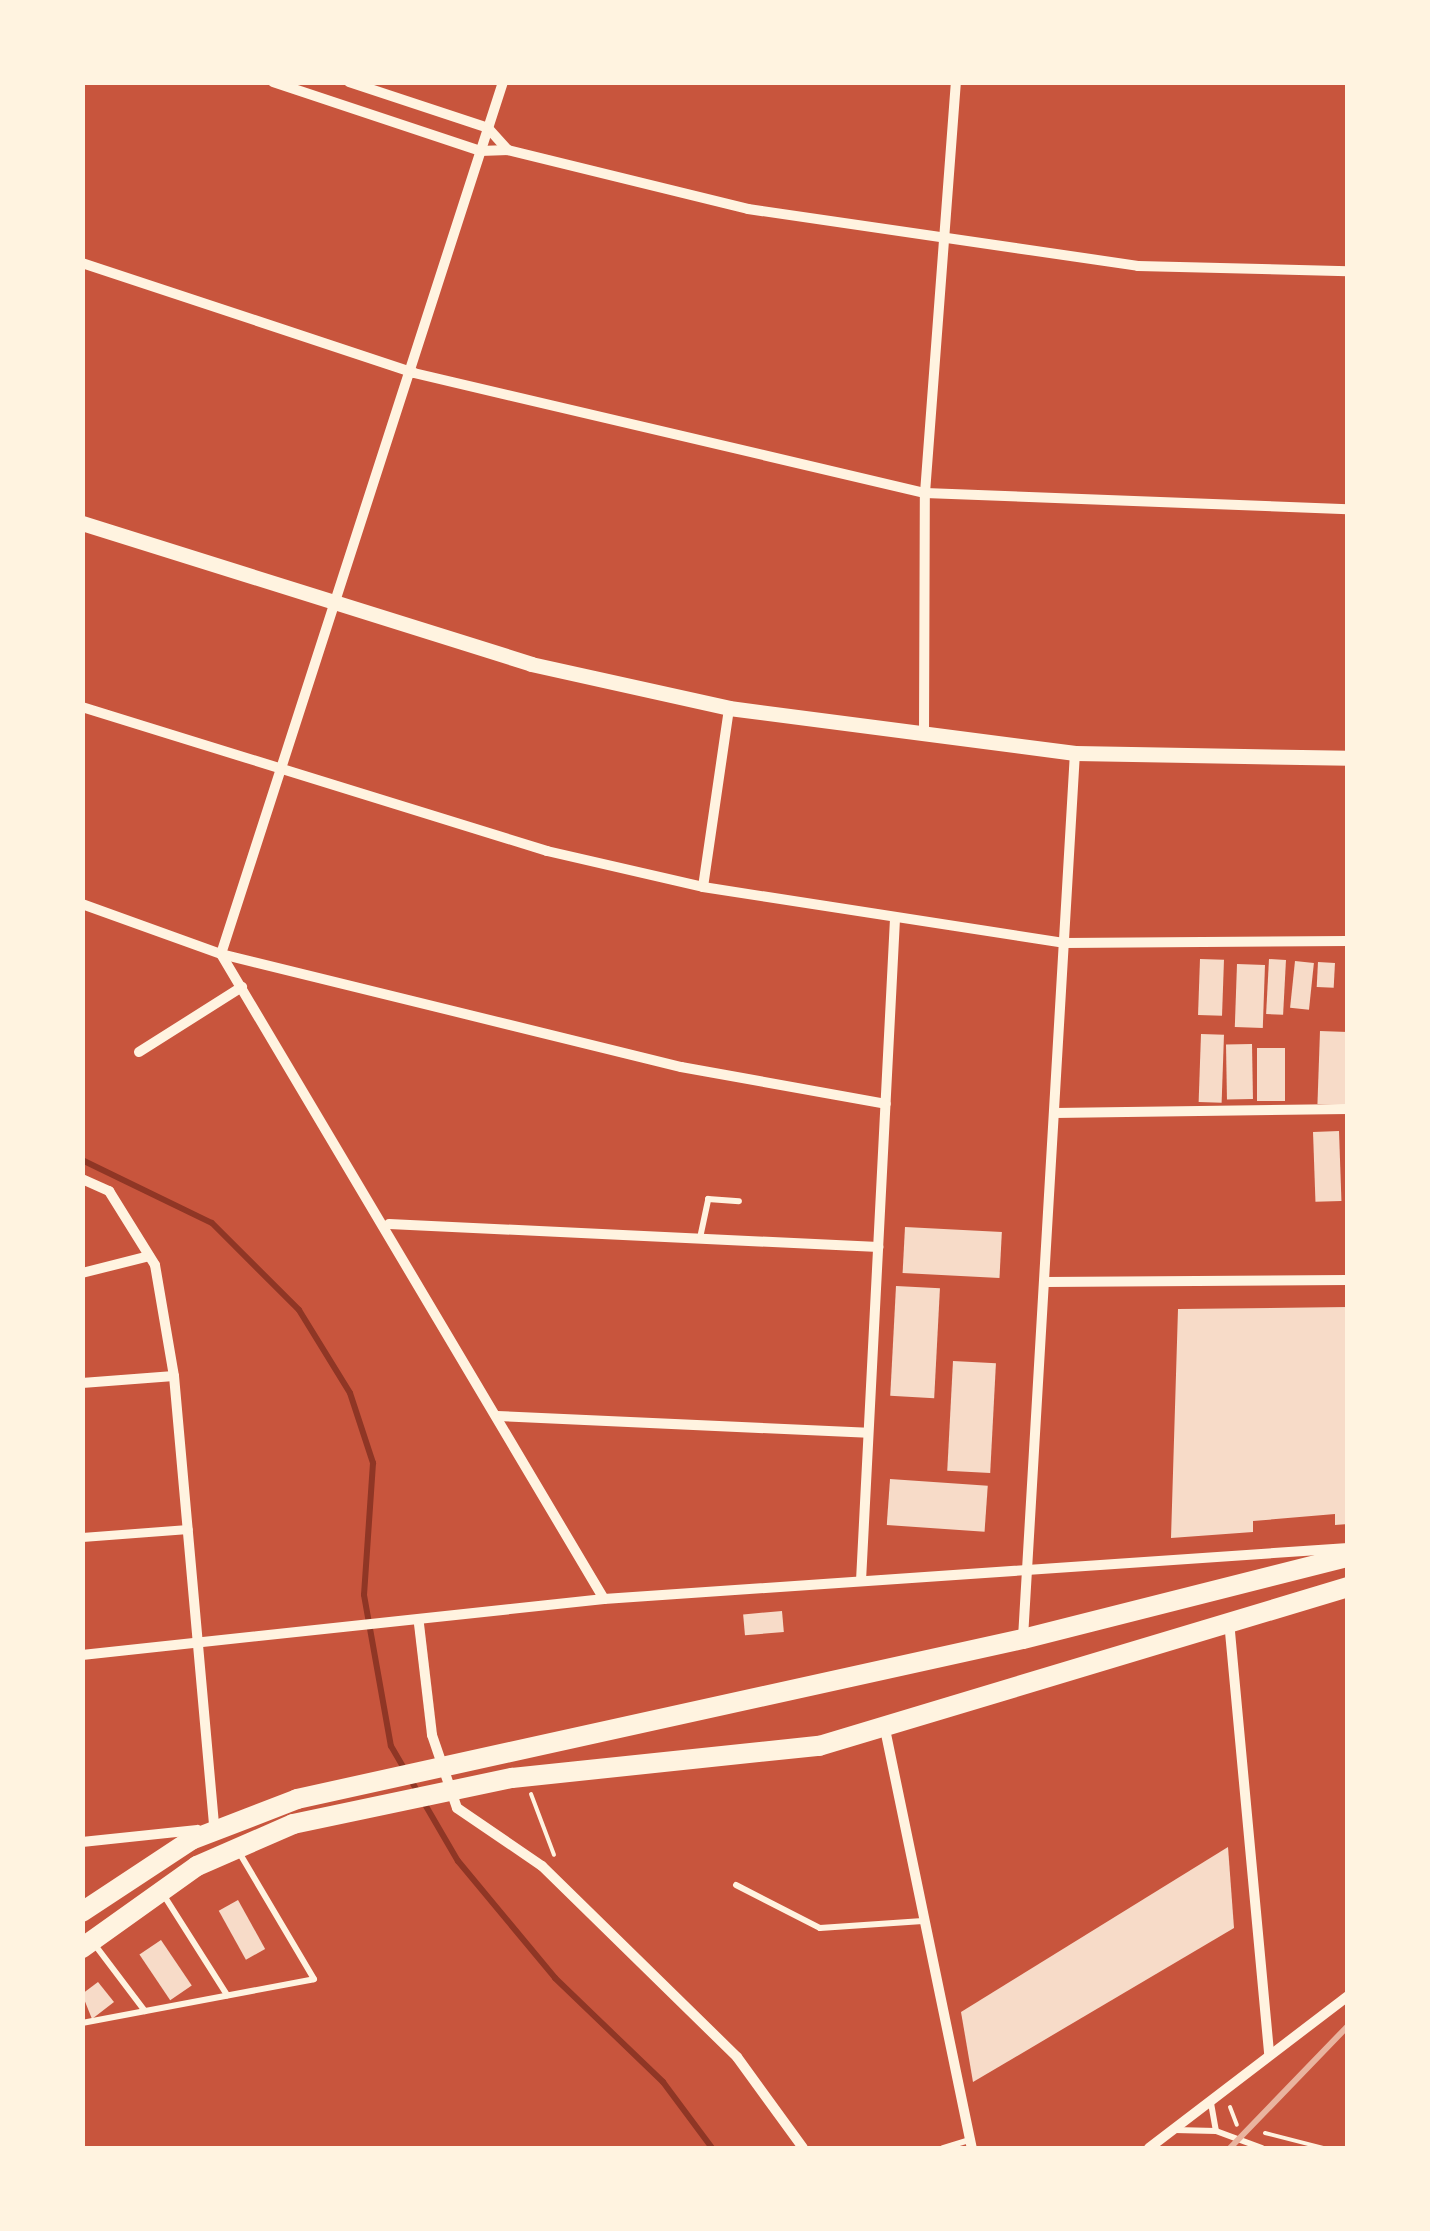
<!DOCTYPE html>
<html>
<head>
<meta charset="utf-8">
<style>
	body { margin:0 }
	#map { position:relative; width:1430px; height:2231px; overflow:hidden; background:#c8553d; font-family:"Asap Condensed",sans-serif }
	div>[style] { position:absolute }
	.stream>* { height:6px; margin:-3px; padding:0 3px; transform-origin:3px; border-radius:3px; background:#8f3625 }
	.building>* { inset:0; background:#f7dbc8; transform-origin:0 0 }
	.path>* { height:4px; margin:-2px; padding:0 2px; transform-origin:2px; border-radius:2px; background:#fff3e0 }
	.service>* { height:6px; margin:-3px; padding:0 3px; transform-origin:3px; border-radius:3px; background:#fff3e0 }
	.pedestrian>* { height:9px; margin:-4.5px; padding:0 4.5px; transform-origin:4.5px; border-radius:4.5px; background:#fff3e0 }
	.minor>* { height:10px; margin:-5px; padding:0 5px; transform-origin:5px; border-radius:5px; background:#fff3e0 }
	.tertiary>* { height:15px; margin:-7.5px; padding:0 7.5px; transform-origin:7.5px; border-radius:7.5px; background:#fff3e0 }
	.primary>* { height:20px; margin:-10px; padding:0 10px; transform-origin:10px; border-radius:10px; background:#fff3e0 }
	.rail>* { height:6px; margin:-3px; padding:0 3px; transform-origin:3px; border-radius:3px; background:#e9b49f }
	span { translate:-50% -50%; white-space:nowrap; text-align:center; line-height:1.15; -webkit-text-stroke:8px #fff3e0; paint-order:stroke }
	.frame { position:absolute; inset:0; border:85px solid #fff3e0; pointer-events:none }
</style>
</head>
<body>
<div id="map">
	<div class="stream">
		<i style="left:82px;top:1160px;width:144px;rotate:25.9deg"></i>
		<i style="left:212px;top:1223px;width:123px;rotate:45deg"></i>
		<i style="left:299px;top:1310px;width:97px;rotate:58.4deg"></i>
		<i style="left:350px;top:1393px;width:74px;rotate:71.8deg"></i>
		<i style="left:373px;top:1463px;width:132px;rotate:93.9deg"></i>
		<i style="left:364px;top:1595px;width:153px;rotate:79.9deg"></i>
		<i style="left:391px;top:1746px;width:133px;rotate:59.8deg"></i>
		<i style="left:458px;top:1861px;width:152px;rotate:50.3deg"></i>
		<i style="left:555px;top:1978px;width:150px;rotate:43.9deg"></i>
		<i style="left:663px;top:2082px;width:82px;rotate:53.4deg"></i>
	</div>
	<div class="building">
		<i style="left:1200px;top:959px;width:24px;height:56px;rotate:2deg"></i>
		<i style="left:1269px;top:959px;width:17px;height:55px;rotate:3deg"></i>
		<i style="left:1295px;top:961px;width:19px;height:47px;rotate:6deg"></i>
		<i style="left:1318px;top:962px;width:17px;height:25px;rotate:3deg"></i>
		<i style="left:1237px;top:964px;width:28px;height:63px;rotate:2deg"></i>
		<i style="left:1320px;top:1031px;width:28px;height:73px;rotate:2deg"></i>
		<i style="left:1201px;top:1034px;width:23px;height:68px;rotate:2deg"></i>
		<i style="left:1252px;top:1044px;width:55px;height:26px;rotate:89deg"></i>
		<i style="left:1257px;top:1048px;width:28px;height:53px"></i>
		<i style="left:1339px;top:1131px;width:70px;height:26px;rotate:88deg"></i>
		<i style="left:905px;top:1227px;width:97px;height:46px;rotate:3deg"></i>
		<i style="left:896px;top:1286px;width:44px;height:110px;rotate:3deg"></i>
		<i style="clip-path:polygon(1348px 1307px,1348px 1524px,1335px 1525px,1335px 1514px,1253px 1521px,1253px 1532px,1171px 1538px,1178px 1309px)"></i>
		<i style="left:953px;top:1361px;width:43px;height:110px;rotate:3deg"></i>
		<i style="left:890px;top:1479px;width:98px;height:46px;rotate:4deg"></i>
		<i style="left:782px;top:1611px;width:21px;height:39px;rotate:85deg"></i>
		<i style="clip-path:polygon(1228px 1847px,1234px 1928px,973px 2082px,961px 2012px)"></i>
		<i style="left:238px;top:1900px;width:56px;height:22px;rotate:61deg"></i>
		<i style="left:161px;top:1940px;width:55px;height:26px;rotate:56deg"></i>
		<i style="clip-path:polygon(98px 1982px,114px 2002px,92px 2019px,82px 1994px)"></i>
	</div>
	<div class="path">
		<i style="left:531px;top:1794px;width:65px;rotate:69.3deg"></i>
		<i style="left:1230px;top:2107px;width:19px;rotate:69deg"></i>
		<i style="left:1265px;top:2133px;width:61px;rotate:14.3deg"></i>
	</div>
	<div class="service">
		<i style="left:700px;top:1238px;width:40px;rotate:-78deg"></i>
		<i style="left:708px;top:1199px;width:31px;rotate:4deg"></i>
		<i style="left:736px;top:1885px;width:94px;rotate:27.1deg"></i>
		<i style="left:820px;top:1928px;width:103px;rotate:-3.9deg"></i>
		<i style="left:163px;top:1894px;width:120px;rotate:57.6deg"></i>
		<i style="left:95px;top:1945px;width:83px;rotate:52.9deg"></i>
		<i style="left:82px;top:2023px;width:236px;rotate:-10.7deg"></i>
		<i style="left:314px;top:1979px;width:147px;rotate:-120.6deg"></i>
		<i style="left:1211px;top:2103px;width:28px;rotate:80deg"></i>
		<i style="left:1175px;top:2130px;width:41px;rotate:1.4deg"></i>
		<i style="left:1216px;top:2131px;width:49px;rotate:20.3deg"></i>
		<i style="left:943px;top:2148px;width:28px;rotate:-17deg"></i>
	</div>
	<div class="pedestrian">
		<i style="left:82px;top:1537px;width:106px;rotate:-4.3deg"></i>
	</div>
	<div class="minor">
		<i style="left:273px;top:82px;width:218px;rotate:18.4deg"></i>
		<i style="left:480px;top:151px;width:28px;rotate:-2deg"></i>
		<i style="left:508px;top:150px;width:247px;rotate:13.8deg"></i>
		<i style="left:748px;top:209px;width:394px;rotate:8.3deg"></i>
		<i style="left:1138px;top:266px;width:210px;rotate:1.4deg"></i>
		<i style="left:349px;top:82px;width:146px;rotate:18.3deg"></i>
		<i style="left:488px;top:128px;width:30px;rotate:48deg"></i>
		<i style="left:503px;top:82px;width:916px;rotate:107.92deg"></i>
		<i style="left:221px;top:954px;width:750px;rotate:59.3deg"></i>
		<i style="left:82px;top:263px;width:350px;rotate:18.3deg"></i>
		<i style="left:414px;top:373px;width:525px;rotate:13.22deg"></i>
		<i style="left:925px;top:493px;width:423px;rotate:2.2deg"></i>
		<i style="left:82px;top:707px;width:487px;rotate:17.2deg"></i>
		<i style="left:547px;top:851px;width:160px;rotate:13deg"></i>
		<i style="left:703px;top:887px;width:365px;rotate:8.8deg"></i>
		<i style="left:1064px;top:943px;width:284px;rotate:-0.4deg"></i>
		<i style="left:924px;top:735px;width:242px;rotate:-89.8deg"></i>
		<i style="left:925px;top:493px;width:412px;rotate:-85.7deg"></i>
		<i style="left:703px;top:887px;width:181px;rotate:-81.7deg"></i>
		<i style="left:82px;top:904px;width:148px;rotate:19.8deg"></i>
		<i style="left:221px;top:954px;width:474px;rotate:13.8deg"></i>
		<i style="left:681px;top:1067px;width:208px;rotate:10.2deg"></i>
		<i style="left:139px;top:1052px;width:122px;rotate:-32.3deg"></i>
		<i style="left:1054px;top:1113px;width:294px;rotate:-0.8deg"></i>
		<i style="left:82px;top:1179px;width:30px;rotate:24deg"></i>
		<i style="left:109px;top:1191px;width:87px;rotate:58.1deg"></i>
		<i style="left:155px;top:1265px;width:113px;rotate:80.3deg"></i>
		<i style="left:174px;top:1376px;width:454px;rotate:84.9deg"></i>
		<i style="left:389px;top:1224px;width:490px;rotate:2.7deg"></i>
		<i style="left:82px;top:1273px;width:69px;rotate:-14.2deg"></i>
		<i style="left:1045px;top:1282px;width:303px;rotate:-0.4deg"></i>
		<i style="left:82px;top:1383px;width:92px;rotate:-4.4deg"></i>
		<i style="left:497px;top:1416px;width:371px;rotate:2.6deg"></i>
		<i style="left:861px;top:1581px;width:663px;rotate:-87.06deg"></i>
		<i style="left:1229px;top:1621px;width:436px;rotate:84.7deg"></i>
		<i style="left:419px;top:1624px;width:112px;rotate:83.3deg"></i>
		<i style="left:432px;top:1735px;width:77px;rotate:71.1deg"></i>
		<i style="left:457px;top:1808px;width:103px;rotate:34.3deg"></i>
		<i style="left:542px;top:1866px;width:273px;rotate:44.4deg"></i>
		<i style="left:737px;top:2057px;width:112px;rotate:54deg"></i>
		<i style="left:1023px;top:1638px;width:887px;rotate:-86.64deg"></i>
		<i style="left:82px;top:1655px;width:525px;rotate:-6.12deg"></i>
		<i style="left:604px;top:1599px;width:746px;rotate:-3.92deg"></i>
		<i style="left:885px;top:1729px;width:428px;rotate:78.3deg"></i>
		<i style="left:82px;top:1842px;width:116px;rotate:-6deg"></i>
		<i style="left:1149px;top:2148px;width:250px;rotate:-37.4deg"></i>
	</div>
	<div class="tertiary">
		<i style="left:82px;top:523px;width:471px;rotate:17.4deg"></i>
		<i style="left:531px;top:664px;width:203px;rotate:12.5deg"></i>
		<i style="left:729px;top:708px;width:349px;rotate:7.4deg"></i>
		<i style="left:1075px;top:753px;width:273px;rotate:1deg"></i>
	</div>
	<div class="primary">
		<i style="left:82px;top:1912px;width:131px;rotate:-33.4deg"></i>
		<i style="left:191px;top:1840px;width:114px;rotate:-21.1deg"></i>
		<i style="left:297px;top:1799px;width:743px;rotate:-12.43deg"></i>
		<i style="left:1023px;top:1639px;width:335px;rotate:-14.2deg"></i>
		<i style="left:82px;top:1948px;width:141px;rotate:-35.5deg"></i>
		<i style="left:197px;top:1866px;width:105px;rotate:-23.6deg"></i>
		<i style="left:293px;top:1824px;width:224px;rotate:-11.9deg"></i>
		<i style="left:512px;top:1778px;width:309px;rotate:-6deg"></i>
		<i style="left:819px;top:1746px;width:552px;rotate:-16.73deg"></i>
	</div>
	<div class="rail">
		<i style="left:1230px;top:2148px;width:170px;rotate:-46deg"></i>
	</div>
	<div class="frame"></div>
</div>
</body>
</html>
